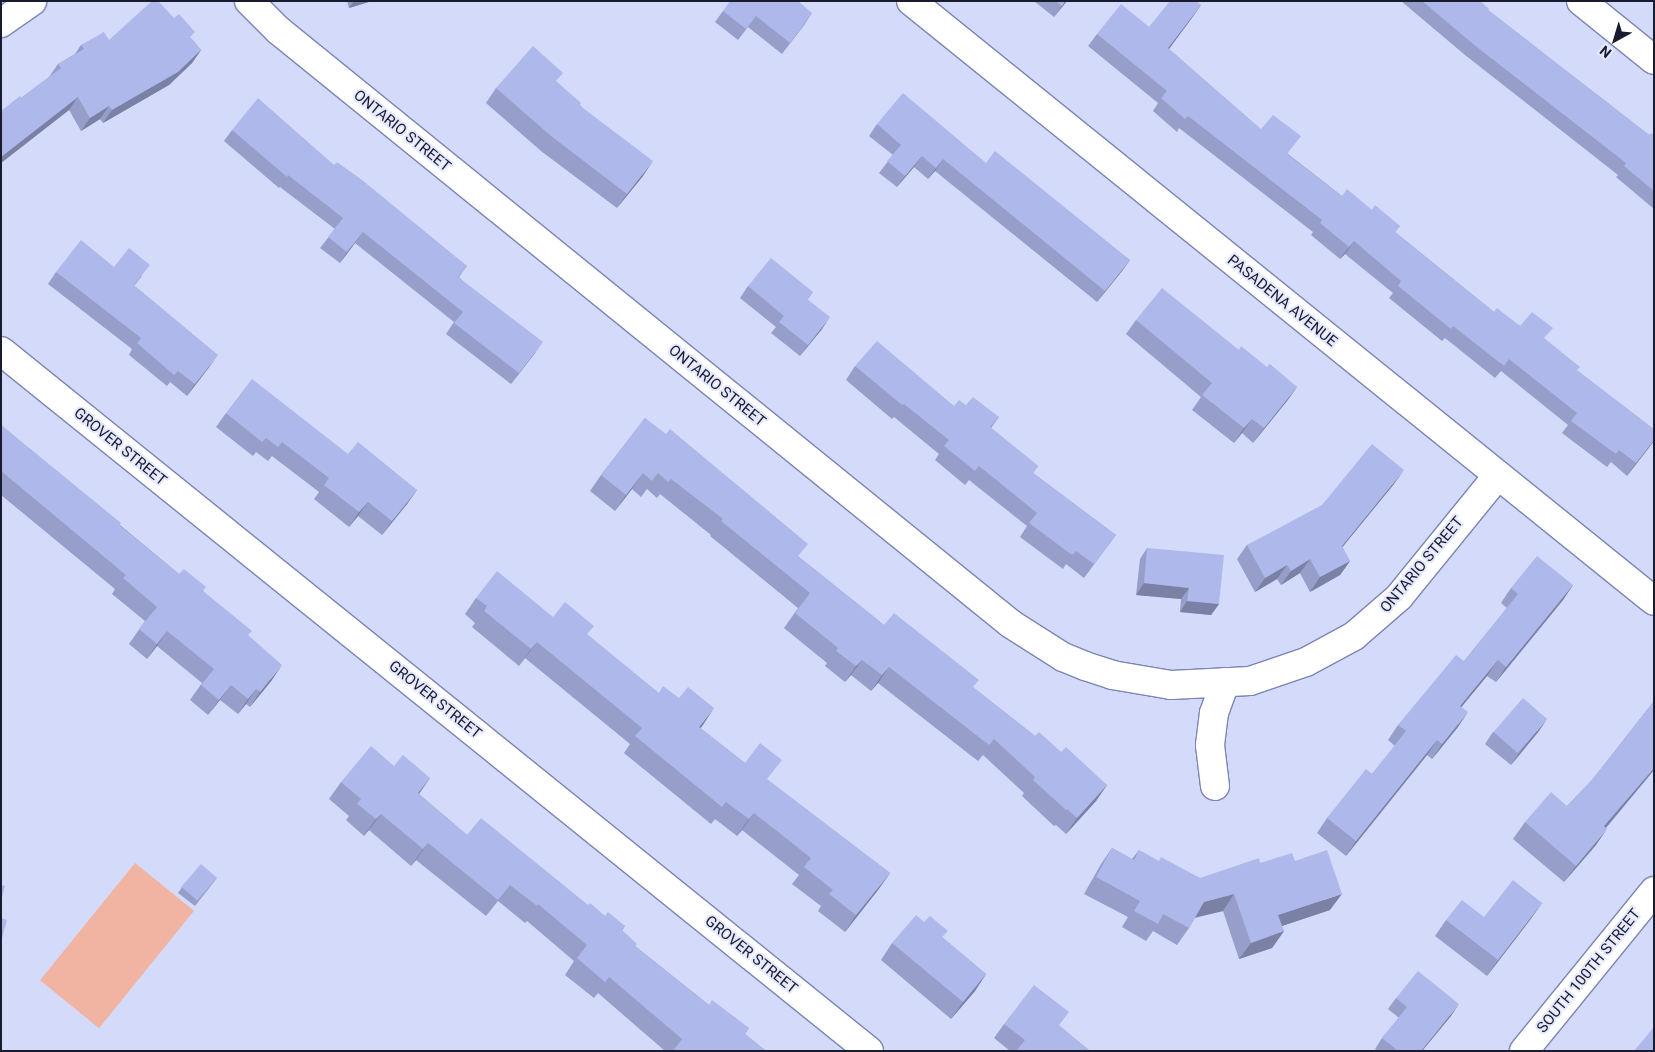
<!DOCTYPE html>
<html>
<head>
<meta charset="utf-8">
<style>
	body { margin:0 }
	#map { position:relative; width:1655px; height:1052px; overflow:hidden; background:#d4dbfa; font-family:Roboto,sans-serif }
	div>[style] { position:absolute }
	.green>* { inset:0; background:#f2b4a2; transform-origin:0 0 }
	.roads { filter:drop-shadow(1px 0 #7c85b5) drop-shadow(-1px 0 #7c85b5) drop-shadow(0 1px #7c85b5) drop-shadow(0 -1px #7c85b5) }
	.minor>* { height:28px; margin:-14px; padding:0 14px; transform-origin:14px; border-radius:14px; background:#fff }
	.wall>* { inset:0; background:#969ec9 }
	.shaded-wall>* { inset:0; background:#7a81a4 }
	.building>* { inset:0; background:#aeb8ea; transform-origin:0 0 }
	span { translate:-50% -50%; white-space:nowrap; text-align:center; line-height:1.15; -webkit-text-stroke:4px #e4e8fd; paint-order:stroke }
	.street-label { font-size:15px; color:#191c2f }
	.frame { position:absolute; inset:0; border:2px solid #191c2f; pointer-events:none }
	.north { position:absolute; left:1590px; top:15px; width:50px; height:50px; -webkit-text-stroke:4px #e4e8fd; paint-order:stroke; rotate:219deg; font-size:14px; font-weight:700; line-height:20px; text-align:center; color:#191c2f }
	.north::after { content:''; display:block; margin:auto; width:18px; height:22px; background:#191c2f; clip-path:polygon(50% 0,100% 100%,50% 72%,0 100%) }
</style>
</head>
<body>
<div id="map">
	<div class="green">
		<i style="left:135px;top:863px;width:76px;height:151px;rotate:39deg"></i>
	</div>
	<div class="roads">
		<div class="minor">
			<i style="left:249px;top:1px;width:41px;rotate:45deg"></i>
			<i style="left:278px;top:30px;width:943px;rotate:39.02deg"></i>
			<i style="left:1011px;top:624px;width:62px;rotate:32.4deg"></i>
			<i style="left:1063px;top:657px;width:24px;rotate:22deg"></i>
			<i style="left:1085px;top:666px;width:28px;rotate:18deg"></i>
			<i style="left:1112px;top:675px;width:60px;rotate:9.6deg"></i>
			<i style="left:1171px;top:685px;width:79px;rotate:-2.9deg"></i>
			<i style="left:1250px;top:681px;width:59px;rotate:-18.7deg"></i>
			<i style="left:1306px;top:662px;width:55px;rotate:-28.4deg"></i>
			<i style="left:1354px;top:636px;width:60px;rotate:-40.9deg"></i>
			<i style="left:1399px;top:597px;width:157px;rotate:-50.9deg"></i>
			<i style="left:911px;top:1px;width:955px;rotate:38.92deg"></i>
			<i style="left:1581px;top:1px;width:94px;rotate:38.9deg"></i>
			<i style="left:1px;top:23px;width:38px;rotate:-35deg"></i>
			<i style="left:1px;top:351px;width:1115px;rotate:38.88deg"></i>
			<i style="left:1215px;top:786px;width:41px;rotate:-97deg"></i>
			<i style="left:1210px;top:745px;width:32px;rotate:-83deg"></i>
			<i style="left:1214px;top:713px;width:33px;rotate:-70deg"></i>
			<i style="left:1524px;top:1051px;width:206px;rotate:-50.9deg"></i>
		</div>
	</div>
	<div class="wall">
		<i style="clip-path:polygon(347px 1px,372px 1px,349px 8px)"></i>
		<i style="clip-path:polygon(1034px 1px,1067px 1px,1054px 17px)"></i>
		<i style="clip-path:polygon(1401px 1px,1480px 1px,1488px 10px,1649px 135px,1654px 135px,1654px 209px,1616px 177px,1618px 175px,1465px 55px)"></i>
		<i style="clip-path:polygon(1201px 5px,1169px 49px,1288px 154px,1342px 196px,1372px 210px,1400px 226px,1395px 232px,1494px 312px,1545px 339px,1577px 371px,1654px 441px,1627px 476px,1611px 462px,1607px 467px,1562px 433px,1568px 425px,1501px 371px,1495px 378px,1445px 338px,1442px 341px,1389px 298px,1393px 293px,1345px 254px,1340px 259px,1311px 235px,1313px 232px,1179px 128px,1177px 132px,1153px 111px,1158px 103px,1088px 46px,1097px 34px,1149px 27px)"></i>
		<i style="clip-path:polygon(723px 11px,812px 13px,782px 54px,748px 27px,738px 40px,715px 22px)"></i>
		<i style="clip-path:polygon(191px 38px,201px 50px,192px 63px,169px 85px,103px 123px,100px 119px,81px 131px,69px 110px,1px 163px,1px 111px,21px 98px,49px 77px,58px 64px,75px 54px,81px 45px,109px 40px)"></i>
		<i style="clip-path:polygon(557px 82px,580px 105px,643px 176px,617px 208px,541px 151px,486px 103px,496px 88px)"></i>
		<i style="clip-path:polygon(877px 124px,986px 163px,1130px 260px,1122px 271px,1097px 302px,935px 171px,928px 179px,914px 167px,897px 187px,879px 173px,893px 155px,869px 136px)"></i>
		<i style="clip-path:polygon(232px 130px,334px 165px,467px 266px,459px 277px,535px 353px,511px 384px,446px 334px,454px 322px,355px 243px,340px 263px,320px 248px,335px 229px,280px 187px,279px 188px,224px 141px)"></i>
		<i style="clip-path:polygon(114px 267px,142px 276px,134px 286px,210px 366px,187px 396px,170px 382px,167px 386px,129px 355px,132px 349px,48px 284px,56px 272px)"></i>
		<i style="clip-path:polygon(748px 286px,813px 292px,807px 300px,822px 329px,800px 356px,771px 333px,776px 327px,740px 298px)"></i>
		<i style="clip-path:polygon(1136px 320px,1239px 350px,1297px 387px,1287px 401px,1253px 443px,1242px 433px,1234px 443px,1192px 410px,1201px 397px,1126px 334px)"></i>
		<i style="clip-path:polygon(855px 366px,954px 406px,966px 405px,999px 417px,991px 428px,1038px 466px,1033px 473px,1116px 535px,1084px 578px,1066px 564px,1063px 569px,1020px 537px,1027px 526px,969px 480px,965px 485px,935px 460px,939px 454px,894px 417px,892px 419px,846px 380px)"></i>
		<i style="clip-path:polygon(226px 413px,348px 454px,417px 490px,407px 504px,382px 535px,358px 516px,349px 527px,314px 499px,319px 492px,272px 456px,268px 461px,256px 452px,253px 456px,216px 427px)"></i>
		<i style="clip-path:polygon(645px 418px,799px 557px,884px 625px,974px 688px,1035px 736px,1061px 752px,1107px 785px,1096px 801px,1066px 834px,1056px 825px,1054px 826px,1022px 796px,1024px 793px,983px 755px,978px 761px,878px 683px,871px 691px,851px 675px,845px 682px,825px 666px,827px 663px,784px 628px,798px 608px,710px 536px,711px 535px,660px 494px,657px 498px,647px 489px,641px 497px,632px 489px,615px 511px,590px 491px,601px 475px)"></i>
		<i style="clip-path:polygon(1px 425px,120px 525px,179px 574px,203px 591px,248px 636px,272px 680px,250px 707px,246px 704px,238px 714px,220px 700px,208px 715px,190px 700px,202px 683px,157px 646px,147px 659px,129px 644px,145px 621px,112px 594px,115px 589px,1px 495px)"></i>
		<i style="clip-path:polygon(1394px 484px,1342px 547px,1350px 561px,1340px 575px,1310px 592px,1300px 573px,1281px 585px,1277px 579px,1255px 592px,1237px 559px,1247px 545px)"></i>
		<i style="clip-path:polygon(1147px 548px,1219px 604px,1211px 615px,1180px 612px,1181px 599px,1136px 595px,1140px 559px)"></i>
		<i style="clip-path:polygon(1573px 585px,1563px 600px,1496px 682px,1487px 676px,1461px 707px,1458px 727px,1432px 759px,1427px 755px,1346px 856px,1317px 833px,1327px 818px,1372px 774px,1395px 746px,1388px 740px,1398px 725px,1464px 661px,1507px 608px,1501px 603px,1511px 588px)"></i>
		<i style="clip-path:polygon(476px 598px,553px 617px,587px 635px,700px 728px,745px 763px,890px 873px,878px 890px,845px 932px,818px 911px,821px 906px,792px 884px,799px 875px,742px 830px,737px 836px,715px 819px,711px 824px,624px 753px,630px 744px,525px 658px,519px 666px,472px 627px,475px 623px,465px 614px)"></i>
		<i style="clip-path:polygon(1654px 701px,1654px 770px,1606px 828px,1596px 845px,1564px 882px,1513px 839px,1525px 822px,1567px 806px,1592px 780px)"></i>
		<i style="clip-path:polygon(1539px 731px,1511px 765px,1485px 744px,1493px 732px)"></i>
		<i style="clip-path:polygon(394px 766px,430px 778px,419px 794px,467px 835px,588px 905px,605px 916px,625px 926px,622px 931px,635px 946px,709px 1005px,749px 1028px,745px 1034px,766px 1051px,665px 1051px,598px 993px,594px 998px,565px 975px,574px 961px,527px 921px,525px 923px,498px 901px,486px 916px,416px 860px,411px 866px,369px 830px,364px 836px,346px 820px,349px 816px,329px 799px,341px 782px)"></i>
		<i style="clip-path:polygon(1112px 848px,1132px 859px,1139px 850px,1158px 861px,1200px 878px,1260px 863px,1295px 861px,1330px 910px,1282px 926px,1284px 931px,1272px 948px,1239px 959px,1223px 911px,1195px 918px,1189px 928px,1177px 945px,1153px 931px,1146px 941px,1122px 927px,1128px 917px,1084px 894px,1101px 864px)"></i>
		<i style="clip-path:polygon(217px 878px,195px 906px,178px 893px,182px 887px)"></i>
		<i style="clip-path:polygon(1542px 903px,1530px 920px,1487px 976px,1435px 936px,1446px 920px,1484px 917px)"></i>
		<i style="clip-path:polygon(943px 938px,986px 974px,975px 991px,951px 1019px,881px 960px,892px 943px)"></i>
		<i style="clip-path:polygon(1396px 998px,1451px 1016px,1422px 1051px,1377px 1051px,1375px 1049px,1382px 1038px,1399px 1018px,1388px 1009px)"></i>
		<i style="clip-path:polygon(1004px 1024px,1059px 1026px,1090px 1051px,1010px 1051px,994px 1038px)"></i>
	</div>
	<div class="shaded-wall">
		<i style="clip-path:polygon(354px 1px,372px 1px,349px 8px)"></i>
		<i style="clip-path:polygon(1065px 1px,1067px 1px,1054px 17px,1062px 6px)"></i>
		<i style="clip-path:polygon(1201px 5px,1192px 18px,1160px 61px,1168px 48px)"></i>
		<i style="clip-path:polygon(812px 13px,804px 25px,782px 54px,790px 43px)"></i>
		<i style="clip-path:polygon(201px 50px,192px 63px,169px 85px,103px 123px,112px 110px)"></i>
		<i style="clip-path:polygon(78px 97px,69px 110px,1px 163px,1px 157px)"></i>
		<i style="clip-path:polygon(109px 106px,100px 119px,81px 131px,90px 118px)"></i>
		<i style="clip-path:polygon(922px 156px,914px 167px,897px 187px,905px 176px)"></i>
		<i style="clip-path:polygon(943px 159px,935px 171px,928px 179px,936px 168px)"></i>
		<i style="clip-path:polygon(653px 161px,643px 176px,617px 208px,627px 194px)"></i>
		<i style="clip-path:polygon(363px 232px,355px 243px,340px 263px,347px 252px)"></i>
		<i style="clip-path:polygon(1354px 241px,1345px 254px,1340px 259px,1349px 247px)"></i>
		<i style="clip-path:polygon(1130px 260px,1122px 271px,1097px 302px,1105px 291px)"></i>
		<i style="clip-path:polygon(830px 317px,822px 329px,800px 356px,808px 345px)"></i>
		<i style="clip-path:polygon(543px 342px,535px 353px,511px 384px,519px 373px)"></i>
		<i style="clip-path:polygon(218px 355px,210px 366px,187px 396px,195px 384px)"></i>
		<i style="clip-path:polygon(1297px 387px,1287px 401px,1253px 443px,1264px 428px)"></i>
		<i style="clip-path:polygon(1252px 419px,1242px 433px,1234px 443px,1244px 428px)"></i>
		<i style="clip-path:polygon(1654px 440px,1654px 441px,1627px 476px,1636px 463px)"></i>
		<i style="clip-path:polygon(1404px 470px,1394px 484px,1332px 560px,1342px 546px)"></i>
		<i style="clip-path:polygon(643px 473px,632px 489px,615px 511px,626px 495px)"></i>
		<i style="clip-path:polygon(417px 490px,407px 504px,382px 535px,392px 521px)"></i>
		<i style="clip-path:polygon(368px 502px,358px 516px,349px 527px,359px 512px)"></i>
		<i style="clip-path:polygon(1310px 559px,1300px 573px,1281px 585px,1291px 571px)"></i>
		<i style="clip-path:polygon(1350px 561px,1340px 575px,1310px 592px,1320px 577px)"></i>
		<i style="clip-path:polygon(1287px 565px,1277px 579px,1255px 592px,1265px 578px)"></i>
		<i style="clip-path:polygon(1144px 583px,1189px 588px,1181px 599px,1136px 595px)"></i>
		<i style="clip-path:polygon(1573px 585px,1563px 600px,1496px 682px,1506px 667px)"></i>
		<i style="clip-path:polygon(1187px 601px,1219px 604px,1211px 615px,1180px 612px)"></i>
		<i style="clip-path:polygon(167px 631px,157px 646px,147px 659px,157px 644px)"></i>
		<i style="clip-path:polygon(537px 642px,519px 666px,531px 649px)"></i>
		<i style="clip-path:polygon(862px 660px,851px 675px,845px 682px,856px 666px)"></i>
		<i style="clip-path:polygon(1498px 660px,1487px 676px,1450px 721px,1460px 706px)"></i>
		<i style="clip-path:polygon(282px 665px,272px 680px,250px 707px,260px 692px)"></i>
		<i style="clip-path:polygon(889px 667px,878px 683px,871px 691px,882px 675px)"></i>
		<i style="clip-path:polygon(231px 685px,220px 700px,208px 715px,219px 700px)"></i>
		<i style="clip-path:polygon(256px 689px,246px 704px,238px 714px,248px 699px)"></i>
		<i style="clip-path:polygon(714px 708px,703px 725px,688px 744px,699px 727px)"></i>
		<i style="clip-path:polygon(1468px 712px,1458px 727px,1432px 759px,1442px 744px)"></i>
		<i style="clip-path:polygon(1547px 719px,1539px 731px,1511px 765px,1519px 753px)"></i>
		<i style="clip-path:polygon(1437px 740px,1427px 755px,1346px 856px,1356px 841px)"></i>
		<i style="clip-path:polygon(1654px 768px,1654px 770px,1593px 843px,1604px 826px)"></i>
		<i style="clip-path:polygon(430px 778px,418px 795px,418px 793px)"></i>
		<i style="clip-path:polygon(1107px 785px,1096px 801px,1066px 834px,1077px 818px)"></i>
		<i style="clip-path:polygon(754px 813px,742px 830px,737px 836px,749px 819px)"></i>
		<i style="clip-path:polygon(381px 814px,369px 830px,364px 836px,376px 819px)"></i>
		<i style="clip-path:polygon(1607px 829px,1596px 845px,1564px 882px,1576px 866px)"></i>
		<i style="clip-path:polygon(428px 843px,416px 860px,411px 866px,423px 849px)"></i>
		<i style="clip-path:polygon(890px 873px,878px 890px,845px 932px,856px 915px)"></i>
		<i style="clip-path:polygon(1234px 894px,1223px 911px,1192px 918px,1204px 902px)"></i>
		<i style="clip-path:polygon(1342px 894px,1330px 910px,1267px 931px,1278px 915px)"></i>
		<i style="clip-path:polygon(1542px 903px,1530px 920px,1487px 976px,1498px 960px)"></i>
		<i style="clip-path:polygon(1284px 931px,1272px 948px,1239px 959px,1251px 943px)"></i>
		<i style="clip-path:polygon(986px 974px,975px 991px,951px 1019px,963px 1002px)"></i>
		<i style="clip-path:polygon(1459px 1004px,1451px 1016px,1422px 1051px,1421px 1051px)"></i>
	</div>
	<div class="building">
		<i style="clip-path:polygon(152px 1px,158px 1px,174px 18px,179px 14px,195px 32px,190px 37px,201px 50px,178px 72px,112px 110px,109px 106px,90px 118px,78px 97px,1px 157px,1px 111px,20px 96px,21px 98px,61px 68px,58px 64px,84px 49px,81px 45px,104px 32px,109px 40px)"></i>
		<i style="clip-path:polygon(730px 1px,798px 1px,812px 13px,790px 43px,756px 16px,746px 29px,723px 11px)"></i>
		<i style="clip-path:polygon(1056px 1px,1065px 1px,1062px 6px)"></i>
		<i style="clip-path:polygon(1170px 1px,1196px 1px,1201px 5px,1168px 48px,1261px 129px,1273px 115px,1301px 136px,1287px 154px,1342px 196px,1347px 189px,1372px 210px,1375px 205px,1400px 226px,1395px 232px,1494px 312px,1497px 308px,1520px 326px,1532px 312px,1553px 328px,1544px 338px,1580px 367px,1577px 370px,1654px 429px,1654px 440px,1636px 463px,1619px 450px,1616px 454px,1571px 421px,1577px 413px,1509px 359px,1504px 366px,1453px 326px,1451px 329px,1398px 286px,1401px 281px,1354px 241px,1349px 247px,1320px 223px,1322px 220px,1188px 116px,1185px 119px,1161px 98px,1167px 91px,1097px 34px,1121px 4px,1149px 27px)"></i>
		<i style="clip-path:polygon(1422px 1px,1480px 1px,1489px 9px,1488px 10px,1649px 135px,1651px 133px,1654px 135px,1654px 191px,1624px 166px,1626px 163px,1473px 44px)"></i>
		<i style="clip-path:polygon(533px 46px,563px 73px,556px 81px,581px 103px,579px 105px,653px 161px,627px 194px,551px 136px,496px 88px)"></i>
		<i style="clip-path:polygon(903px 93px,986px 163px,995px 151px,1130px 260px,1105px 291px,943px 159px,936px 168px,922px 156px,905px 176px,887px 161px,901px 145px,877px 124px)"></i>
		<i style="clip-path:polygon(258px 98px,334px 165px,337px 162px,362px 180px,467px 266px,458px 277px,543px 342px,519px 373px,454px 323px,463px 312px,363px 232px,347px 252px,328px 237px,343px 218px,288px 175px,287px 177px,232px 130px)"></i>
		<i style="clip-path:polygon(81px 240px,114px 267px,129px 248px,150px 265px,134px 285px,218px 355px,195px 384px,178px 371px,174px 375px,137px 343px,141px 338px,56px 272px)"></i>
		<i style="clip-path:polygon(771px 258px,813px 292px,807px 299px,830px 317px,808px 345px,779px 322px,784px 316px,748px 286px)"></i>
		<i style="clip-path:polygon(1162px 288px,1239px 350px,1241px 346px,1267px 367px,1270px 364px,1297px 387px,1264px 428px,1252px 419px,1244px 428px,1202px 395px,1212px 383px,1136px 320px)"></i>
		<i style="clip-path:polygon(877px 341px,954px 406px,959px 400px,966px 405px,973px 397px,999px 417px,990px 427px,1038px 466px,1033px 473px,1116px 535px,1094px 564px,1076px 551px,1072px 555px,1029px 523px,1037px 513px,979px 466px,975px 471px,944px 446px,949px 440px,904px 404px,902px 405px,855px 366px)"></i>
		<i style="clip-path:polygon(252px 379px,348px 454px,358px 442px,417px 490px,392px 521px,368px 502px,359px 512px,324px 485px,329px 478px,282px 442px,278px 447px,266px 438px,262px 442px,226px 413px)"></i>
		<i style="clip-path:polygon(645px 418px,666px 434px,670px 429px,808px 544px,798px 556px,884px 625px,894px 613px,979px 680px,973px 687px,1035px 736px,1039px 732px,1061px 752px,1066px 747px,1107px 785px,1077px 818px,1067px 809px,1066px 810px,1033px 780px,1035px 777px,994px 739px,989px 745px,889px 667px,882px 675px,862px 660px,856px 666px,836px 651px,838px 648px,795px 613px,810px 593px,721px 521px,723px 519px,671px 479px,668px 482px,658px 473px,652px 481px,643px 473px,626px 495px,601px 475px)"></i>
		<i style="clip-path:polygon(1px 425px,121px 523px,119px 525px,179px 574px,184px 569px,206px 587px,203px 591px,252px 631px,248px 635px,282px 665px,260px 692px,256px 689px,248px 699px,231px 685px,219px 700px,201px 685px,214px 669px,167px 631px,157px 644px,139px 629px,157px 607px,123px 578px,126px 575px,1px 471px)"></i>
		<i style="clip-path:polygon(1372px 444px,1404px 470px,1342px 546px,1350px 561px,1320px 577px,1310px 559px,1291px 571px,1287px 565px,1265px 578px,1247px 545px,1322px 505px)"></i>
		<i style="clip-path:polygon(1147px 548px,1224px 555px,1219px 604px,1187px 601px,1189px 588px,1144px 583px)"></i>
		<i style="clip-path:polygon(1537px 556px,1573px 585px,1506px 667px,1498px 660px,1460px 706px,1468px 712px,1442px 744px,1437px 740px,1356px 841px,1327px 818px,1366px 769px,1372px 774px,1406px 731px,1398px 725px,1456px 655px,1464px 661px,1518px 594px,1511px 588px)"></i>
		<i style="clip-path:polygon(497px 571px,553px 617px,565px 602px,594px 626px,587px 634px,659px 693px,663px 686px,679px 698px,688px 687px,714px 708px,699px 727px,745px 763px,760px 743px,782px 760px,767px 779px,890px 873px,856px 915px,829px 894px,833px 890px,804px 867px,811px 858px,754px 813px,749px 819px,726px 802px,722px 807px,635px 736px,642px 728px,537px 642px,531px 649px,484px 611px,487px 606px,476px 598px)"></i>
		<i style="left:1523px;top:698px;width:32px;height:45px;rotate:41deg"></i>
		<i style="clip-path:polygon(1654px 701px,1654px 768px,1604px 826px,1607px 829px,1576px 866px,1525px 822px,1551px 792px,1567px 806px,1592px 780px)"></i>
		<i style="clip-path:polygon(371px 746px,394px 766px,403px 755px,430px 778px,418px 793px,467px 835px,481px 818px,588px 905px,590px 903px,605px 916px,608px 912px,625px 926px,622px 930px,637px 944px,635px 946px,709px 1005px,712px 1000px,749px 1028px,745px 1034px,766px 1051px,673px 1051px,682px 1039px,609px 977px,605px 982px,577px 958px,587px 945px,538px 904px,537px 906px,510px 885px,498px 900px,428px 843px,423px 849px,381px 814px,376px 819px,357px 804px,361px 799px,341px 782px)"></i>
		<i style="clip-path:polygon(1112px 848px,1134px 860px,1139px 850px,1159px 861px,1161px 857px,1200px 878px,1259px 858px,1260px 863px,1292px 853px,1295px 861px,1327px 850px,1342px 894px,1278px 915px,1284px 931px,1251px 943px,1234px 894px,1204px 902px,1189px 928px,1163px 914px,1158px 924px,1134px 911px,1140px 901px,1096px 877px)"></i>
		<i style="left:201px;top:864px;width:21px;height:30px;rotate:41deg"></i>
		<i style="clip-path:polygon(1513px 880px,1542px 903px,1498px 960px,1446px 920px,1462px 900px,1484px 917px)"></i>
		<i style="clip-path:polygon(1px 885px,5px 886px,1px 901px)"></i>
		<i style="clip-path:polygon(916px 915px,924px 922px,930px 916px,948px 931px,942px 937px,986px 974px,963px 1002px,892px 943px)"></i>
		<i style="clip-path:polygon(1px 918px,7px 920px,1px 942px)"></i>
		<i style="clip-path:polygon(1418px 971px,1459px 1004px,1421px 1051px,1398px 1051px,1382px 1038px,1407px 1007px,1396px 998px)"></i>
		<i style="clip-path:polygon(1034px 985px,1069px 1012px,1059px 1025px,1090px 1051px,1018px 1051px,1017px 1050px,1025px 1040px,1004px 1024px)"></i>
		<i style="clip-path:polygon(1654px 1027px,1654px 1051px,1634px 1051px)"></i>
	</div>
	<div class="street-label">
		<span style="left:402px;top:131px;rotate:39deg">ONTARIO STREET</span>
		<span style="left:1282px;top:301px;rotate:39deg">PASADENA AVENUE</span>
		<span style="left:717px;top:386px;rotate:39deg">ONTARIO STREET</span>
		<span style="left:120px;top:447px;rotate:39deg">GROVER STREET</span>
		<span style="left:1422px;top:565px;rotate:-50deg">ONTARIO STREET</span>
		<span style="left:435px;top:700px;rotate:39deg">GROVER STREET</span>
		<span style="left:751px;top:955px;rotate:39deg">GROVER STREET</span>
		<span style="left:1589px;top:971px;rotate:-51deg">SOUTH 100TH STREET</span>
	</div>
	<div class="frame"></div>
	<div class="north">N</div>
</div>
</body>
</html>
